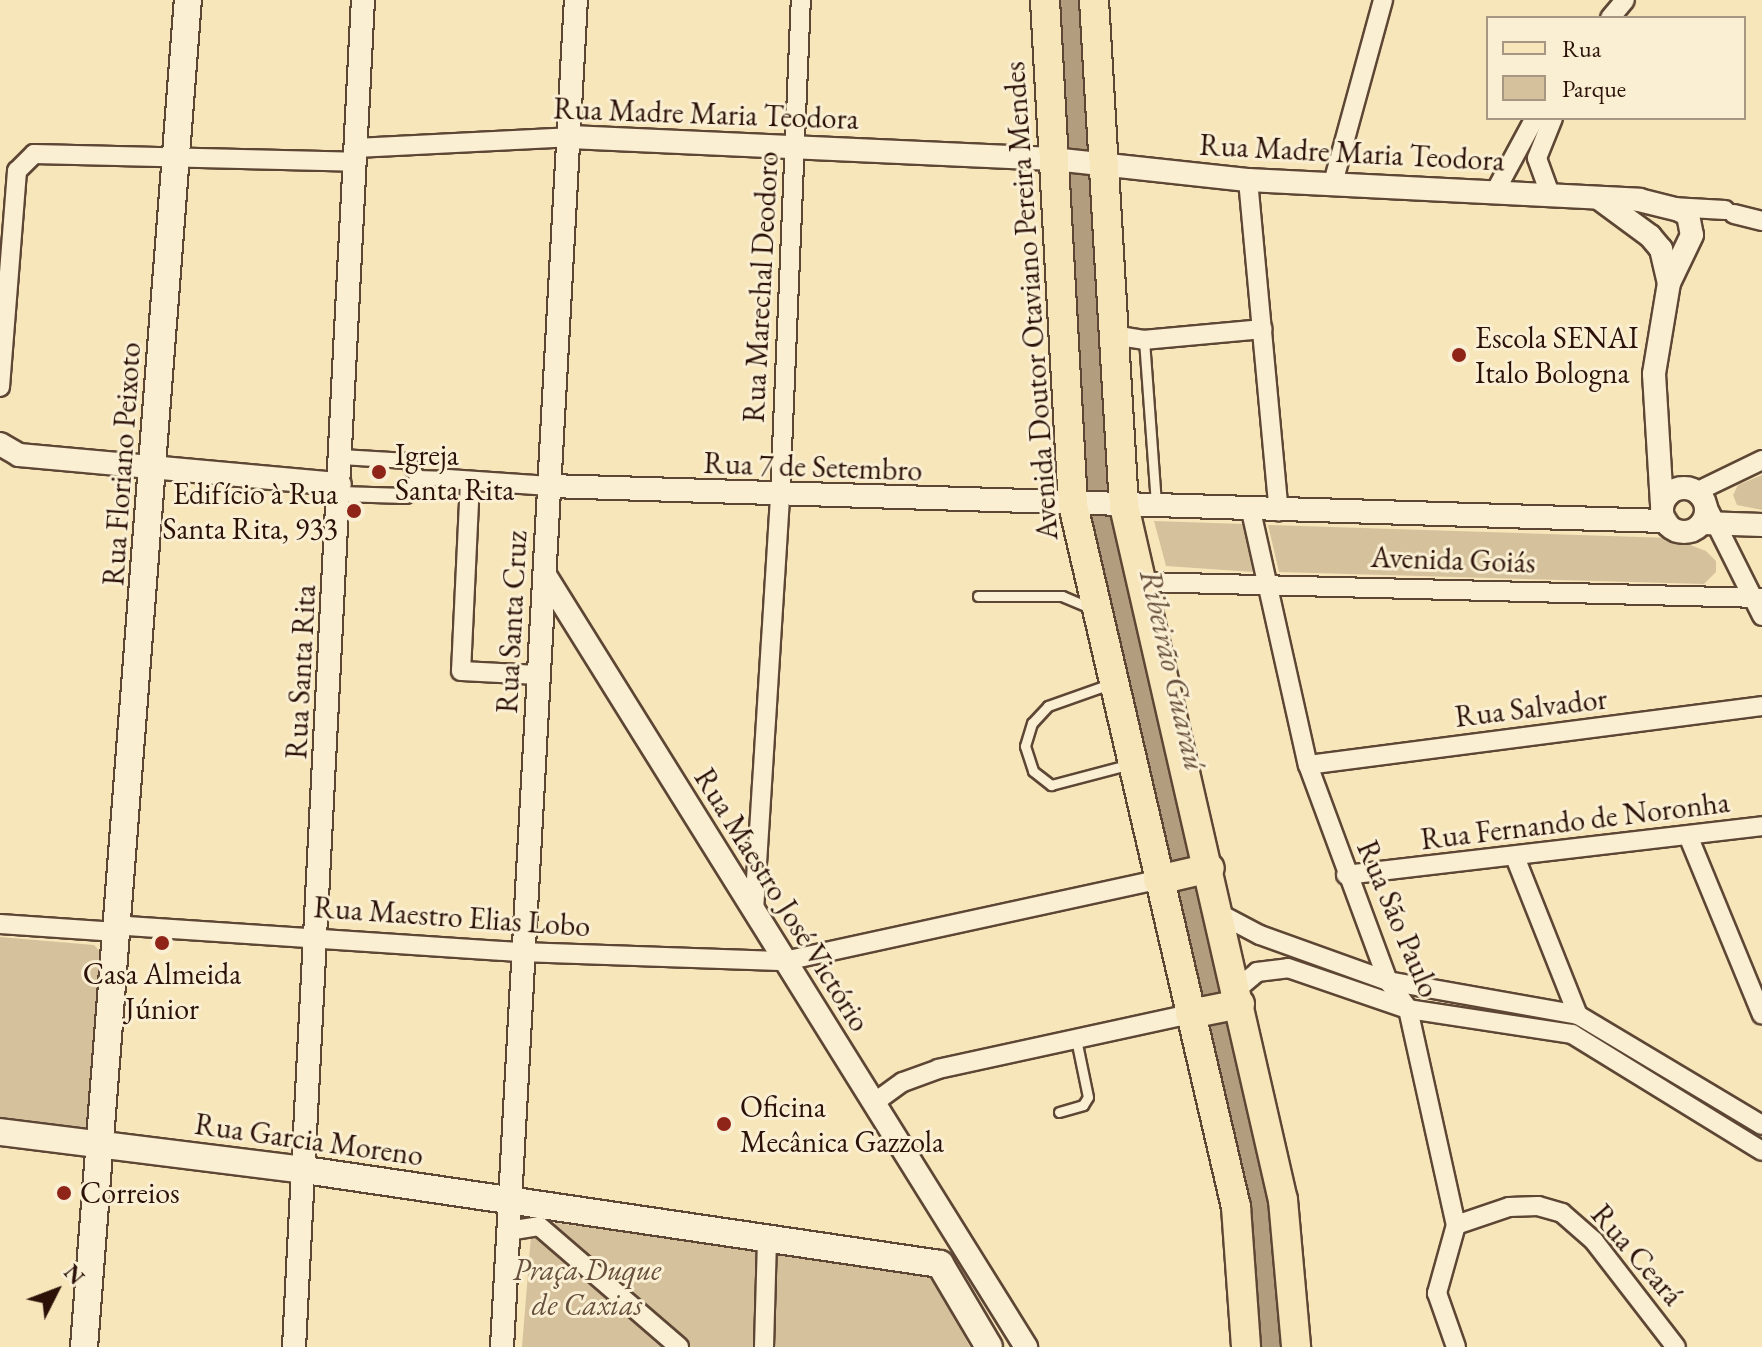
<!DOCTYPE html>
<html>
<head>
<meta charset="utf-8">
<style>
	body { margin:0 }
	#map { position:relative; width:1762px; height:1347px; overflow:hidden; background:#f8e6bb; font-family:"EB Garamond",serif }
	div>[style] { position:absolute }
	.green>* { inset:0; background:#d5c29d }
	.river>* { height:28px; margin:-14px; padding:0 14px; transform-origin:14px; border-radius:14px; background:#b29e7e }
	.roads { filter:drop-shadow(2px 0 #5e4635) drop-shadow(-2px 0 #5e4635) drop-shadow(0 2px #5e4635) drop-shadow(0 -2px #5e4635) }
	.service>* { height:9px; margin:-4.5px; padding:0 4.5px; transform-origin:4.5px; border-radius:4.5px; background:#faefd3 }
	.pedestrian>* { height:14px; margin:-7px; padding:0 7px; transform-origin:7px; border-radius:7px; background:#faefd3 }
	.minor>* { height:18px; margin:-9px; padding:0 9px; transform-origin:9px; border-radius:9px; background:#faefd3 }
	.tertiary>* { height:22px; margin:-11px; padding:0 11px; transform-origin:11px; border-radius:11px; background:#faefd3 }
	.tertiary>.ring { margin:-11px; padding:0; box-sizing:content-box; background:none; border:22px solid #faefd3; border-radius:50% }
	.secondary>* { height:26px; margin:-13px; padding:0 13px; transform-origin:13px; border-radius:13px; background:#faefd3 }
	.primary>* { height:28px; margin:-14px; padding:0 14px; transform-origin:14px; border-radius:14px; background:#f8e6bb }
	.dots>* { width:22px; height:22px; translate:-50% -50%; box-sizing:border-box; border:4px solid #faefd3; border-radius:50% }
	span { translate:-50% -50%; white-space:nowrap; text-align:center; line-height:1.15; -webkit-text-stroke:6px #faefd3; paint-order:stroke }
	.street-label { font-size:30px; color:#2b1108 }
	.poi-label { font-size:30px; color:#2b1108 }
	.left { translate:0 -50%; text-align:left }
	.right { translate:-100% -50%; text-align:right }
	.park-label { font-size:30px; color:#664f3c; font-style:italic }
	.water-label { font-size:32px; color:#68503d; font-style:italic }
	.legend { position:absolute; left:1486px; top:16px; width:260px; height:104px; box-sizing:border-box; background:#faefd3; border:2px solid #a79682; margin:0; padding:10px 14px; list-style:none; font-size:24px; color:#2b1108 }
	.legend li { display:flex; align-items:center; gap:16px; height:40px }
	.legend b { width:40px; border:2px solid #a79682 }
	.north { position:absolute; left:16px; top:1251px; width:80px; height:80px; -webkit-text-stroke:6px #faefd3; paint-order:stroke; rotate:48deg; font-size:22px; font-weight:700; line-height:32px; text-align:center; color:#2b1108 }
	.north::after { content:''; display:block; margin:auto; width:28px; height:36px; background:#2b1108; clip-path:polygon(50% 0,100% 100%,50% 72%,0 100%) }
</style>
</head>
<body>
<div id="map">
	<div class="green">
		<i style="clip-path:polygon(1762px 475px,1762px 510px,1737px 505px,1733px 495px,1738px 485px)"></i>
		<i style="clip-path:polygon(1154px 521px,1244px 524px,1253px 572px,1166px 566px)"></i>
		<i style="clip-path:polygon(1268px 525px,1672px 538px,1706px 551px,1716px 561px,1716px 572px,1704px 584px,1279px 572px)"></i>
		<i style="clip-path:polygon(0 937px,94px 945px,104px 956px,89px 1130px,0 1118px)"></i>
		<i style="clip-path:polygon(557px 1223px,930px 1274px,970px 1347px,522px 1347px,531px 1236px,539px 1226px)"></i>
	</div>
	<div class="river">
		<i style="left:1070px;top:0;width:487px;rotate:86.9deg"></i>
		<i style="left:1096px;top:486px;width:751px;rotate:77.22deg"></i>
		<i style="left:1262px;top:1218px;width:129px;rotate:85.6deg"></i>
	</div>
	<div class="roads">
		<div class="service">
			<i style="left:1144px;top:340px;width:164px;rotate:85.8deg"></i>
			<i style="left:978px;top:596px;width:84px"></i>
			<i style="left:1062px;top:596px;width:33px;rotate:23deg"></i>
			<i style="left:1110px;top:684px;width:66px;rotate:160.5deg"></i>
			<i style="left:1048px;top:706px;width:23px;rotate:133deg"></i>
			<i style="left:1032px;top:723px;width:24px;rotate:107deg"></i>
			<i style="left:1025px;top:746px;width:26px;rotate:72deg"></i>
			<i style="left:1033px;top:771px;width:23px;rotate:38deg"></i>
			<i style="left:1051px;top:785px;width:83px;rotate:-14.7deg"></i>
			<i style="left:1059px;top:1112px;width:25px;rotate:-16deg"></i>
			<i style="left:1083px;top:1105px;width:9px;rotate:-58deg"></i>
			<i style="left:1088px;top:1097px;width:59px;rotate:-101.7deg"></i>
		</div>
		<div class="pedestrian">
			<i style="left:341px;top:457px;width:67px;rotate:3.4deg"></i>
			<i style="left:408px;top:461px;width:20px;rotate:60deg"></i>
			<i style="left:339px;top:494px;width:67px;rotate:1.7deg"></i>
			<i style="left:406px;top:496px;width:22px;rotate:-56deg"></i>
			<i style="left:418px;top:478px;width:30px;rotate:2deg"></i>
		</div>
		<div class="minor">
			<i style="left:1610px;top:18px;width:23px;rotate:-50deg"></i>
			<i style="left:355px;top:148px;width:215px;rotate:-2.9deg"></i>
			<i style="left:17px;top:171px;width:24px;rotate:-45deg"></i>
			<i style="left:34px;top:154px;width:321px;rotate:1.4deg"></i>
			<i style="left:1248px;top:180px;width:333px;rotate:84.7deg"></i>
			<i style="left:1333px;top:183px;width:190px;rotate:-74.7deg"></i>
			<i style="left:1496px;top:190px;width:82px;rotate:-61.6deg"></i>
			<i style="left:1550px;top:194px;width:38px;rotate:-110deg"></i>
			<i style="left:1537px;top:158px;width:43px;rotate:-68.2deg"></i>
			<i style="left:1672px;top:207px;width:53px;rotate:3.2deg"></i>
			<i style="left:1734px;top:214px;width:29px;rotate:14deg"></i>
			<i style="left:1113px;top:335px;width:31px;rotate:9deg"></i>
			<i style="left:1144px;top:340px;width:119px;rotate:-5.3deg"></i>
			<i style="left:0;top:387px;width:217px;rotate:-85.5deg"></i>
			<i style="left:448px;top:479px;width:102px;rotate:3.9deg"></i>
			<i style="left:470px;top:481px;width:190px;rotate:92.7deg"></i>
			<i style="left:461px;top:671px;width:78px;rotate:2.9deg"></i>
			<i style="left:1698px;top:491px;width:71px;rotate:-25.8deg"></i>
			<i style="left:1707px;top:506px;width:123px;rotate:63.4deg"></i>
			<i style="left:1251px;top:511px;width:260px;rotate:77.4deg"></i>
			<i style="left:1308px;top:765px;width:230px;rotate:69.7deg"></i>
			<i style="left:1388px;top:981px;width:34px;rotate:54deg"></i>
			<i style="left:1408px;top:1009px;width:221px;rotate:77.5deg"></i>
			<i style="left:1456px;top:1225px;width:71px;rotate:105.6deg"></i>
			<i style="left:1437px;top:1293px;width:57px;rotate:70.6deg"></i>
			<i style="left:1142px;top:582px;width:620px;rotate:1.48deg"></i>
			<i style="left:1308px;top:765px;width:458px;rotate:-7.4deg"></i>
			<i style="left:1689px;top:838px;width:191px;rotate:67.6deg"></i>
			<i style="left:1515px;top:857px;width:170px;rotate:68.3deg"></i>
			<i style="left:1346px;top:875px;width:419px;rotate:-6.7deg"></i>
			<i style="left:754px;top:911px;width:415px;rotate:-86.4deg"></i>
			<i style="left:780px;top:497px;width:497px;rotate:-87.6deg"></i>
			<i style="left:1220px;top:914px;width:45px;rotate:27.7deg"></i>
			<i style="left:1260px;top:935px;width:136px;rotate:19.8deg"></i>
			<i style="left:1388px;top:981px;width:193px;rotate:10.1deg"></i>
			<i style="left:1578px;top:1015px;width:214px;rotate:30.9deg"></i>
			<i style="left:0;top:924px;width:117px;rotate:3.9deg"></i>
			<i style="left:117px;top:932px;width:12px;rotate:-31deg"></i>
			<i style="left:127px;top:926px;width:396px;rotate:3.8deg"></i>
			<i style="left:522px;top:952px;width:263px;rotate:2deg"></i>
			<i style="left:785px;top:961px;width:382px;rotate:-12.3deg"></i>
			<i style="left:1237px;top:989px;width:26px;rotate:-40deg"></i>
			<i style="left:1257px;top:972px;width:31px;rotate:-7deg"></i>
			<i style="left:1288px;top:968px;width:127px;rotate:18.9deg"></i>
			<i style="left:1408px;top:1009px;width:166px;rotate:8.7deg"></i>
			<i style="left:1572px;top:1034px;width:223px;rotate:31.6deg"></i>
			<i style="left:875px;top:1102px;width:34px;rotate:-36deg"></i>
			<i style="left:903px;top:1082px;width:37px;rotate:-20deg"></i>
			<i style="left:938px;top:1069px;width:258px;rotate:-12.3deg"></i>
			<i style="left:1456px;top:1225px;width:56px;rotate:-18.8deg"></i>
			<i style="left:1509px;top:1207px;width:29px;rotate:-2deg"></i>
			<i style="left:1538px;top:1206px;width:25px;rotate:16deg"></i>
			<i style="left:1562px;top:1213px;width:43px;rotate:41.2deg"></i>
			<i style="left:1594px;top:1241px;width:134px;rotate:52.3deg"></i>
			<i style="left:508px;top:1231px;width:31px;rotate:-9deg"></i>
			<i style="left:539px;top:1226px;width:185px;rotate:40.8deg"></i>
			<i style="left:764px;top:1347px;width:110px;rotate:-88.4deg"></i>
		</div>
		<div class="tertiary">
			<i style="left:570px;top:137px;width:484px;rotate:2.6deg"></i>
			<i style="left:1054px;top:159px;width:195px;rotate:6.2deg"></i>
			<i style="left:1248px;top:180px;width:392px;rotate:2.9deg"></i>
			<i style="left:1639px;top:200px;width:41px;rotate:14deg"></i>
			<i style="left:1679px;top:210px;width:10px;rotate:29deg"></i>
			<i style="left:1688px;top:215px;width:20px;rotate:79deg"></i>
			<i style="left:1692px;top:235px;width:53px;rotate:115.6deg"></i>
			<i style="left:1669px;top:283px;width:92px;rotate:99.4deg"></i>
			<i style="left:1654px;top:374px;width:130px;rotate:86.5deg"></i>
			<i style="left:1601px;top:200px;width:61px;rotate:36.3deg"></i>
			<i style="left:1650px;top:236px;width:17px;rotate:50deg"></i>
			<i style="left:1661px;top:249px;width:35px;rotate:77deg"></i>
			<i style="left:0;top:444px;width:22px;rotate:30deg"></i>
			<i style="left:19px;top:455px;width:322px;rotate:5.2deg"></i>
			<i style="left:550px;top:486px;width:1116px;rotate:1.8deg"></i>
			<i class="ring" style="left:1662px;top:488px;width:22px;height:22px"></i>
			<i style="left:1703px;top:523px;width:59px;rotate:1.9deg"></i>
			<i style="left:545px;top:575px;width:910px;rotate:58.07deg"></i>
			<i style="left:294px;top:1347px;width:1349px;rotate:-87.07deg"></i>
			<i style="left:502px;top:1347px;width:1349px;rotate:-86.86deg"></i>
		</div>
		<div class="secondary">
			<i style="left:0;top:1132px;width:307px;rotate:7.1deg"></i>
			<i style="left:305px;top:1170px;width:642px;rotate:8.42deg"></i>
			<i style="left:940px;top:1264px;width:96px;rotate:59.4deg"></i>
			<i style="left:84px;top:1347px;width:1351px;rotate:-85.59deg"></i>
		</div>
		<div class="primary">
			<i style="left:1045px;top:0;width:506px;rotate:86.83deg"></i>
			<i style="left:1073px;top:505px;width:721px;rotate:76.93deg"></i>
			<i style="left:1236px;top:1207px;width:140px;rotate:85.9deg"></i>
			<i style="left:1094px;top:0;width:507px;rotate:86.61deg"></i>
			<i style="left:1124px;top:506px;width:712px;rotate:77.1deg"></i>
			<i style="left:1283px;top:1200px;width:148px;rotate:84.9deg"></i>
			<i style="left:1158px;top:880px;width:53px;rotate:-13deg"></i>
			<i style="left:1190px;top:1014px;width:51px;rotate:-11.3deg"></i>
		</div>
	</div>
	<div class="dots">
		<i style="left:1459px;top:355px;background:#8f2418"></i>
		<i style="left:379px;top:472px;background:#8f2418"></i>
		<i style="left:354px;top:511px;background:#8f2418"></i>
		<i style="left:162px;top:943px;background:#8f2418"></i>
		<i style="left:724px;top:1124px;background:#8f2418"></i>
		<i style="left:64px;top:1193px;background:#8f2418"></i>
	</div>
	<div class="street-label">
		<span style="left:706px;top:114px;rotate:2deg">Rua Madre Maria Teodora</span>
		<span style="left:1352px;top:153px;rotate:3deg">Rua Madre Maria Teodora</span>
		<span style="left:761px;top:287px;rotate:-87deg">Rua Marechal Deodoro</span>
		<span style="left:1031px;top:301px;rotate:-94deg">Avenida Doutor Otaviano Pereira Mendes</span>
		<span style="left:122px;top:464px;rotate:-86deg">Rua Floriano Peixoto</span>
		<span style="left:813px;top:467px;rotate:2deg">Rua 7 de Setembro</span>
		<span style="left:1453px;top:560px;rotate:2deg">Avenida Goiás</span>
		<span style="left:512px;top:622px;rotate:-87deg">Rua Santa Cruz</span>
		<span style="left:301px;top:672px;rotate:-87deg">Rua Santa Rita</span>
		<span style="left:1531px;top:708px;rotate:-7deg">Rua Salvador</span>
		<span style="left:1575px;top:821px;rotate:-7deg">Rua Fernando de Noronha</span>
		<span style="left:782px;top:900px;rotate:58deg">Rua Maestro José Victório</span>
		<span style="left:452px;top:917px;rotate:4deg">Rua Maestro Elias Lobo</span>
		<span style="left:1398px;top:919px;rotate:67deg">Rua São Paulo</span>
		<span style="left:309px;top:1140px;rotate:8deg">Rua Garcia Moreno</span>
		<span style="left:1637px;top:1255px;rotate:49deg">Rua Ceará</span>
	</div>
	<div class="poi-label">
		<span class="left" style="left:1475px;top:355px">Escola SENAI<br>Italo Bologna</span>
		<span class="left" style="left:395px;top:472px">Igreja<br>Santa Rita</span>
		<span class="right" style="left:338px;top:511px">Edifício à Rua<br>Santa Rita, 933</span>
		<span style="left:162px;top:991px">Casa Almeida<br>Júnior</span>
		<span class="left" style="left:740px;top:1124px">Oficina<br>Mecânica Gazzola</span>
		<span class="left" style="left:80px;top:1193px">Correios</span>
	</div>
	<div class="park-label">
		<span style="left:587px;top:1287px">Praça Duque<br>de Caxias</span>
	</div>
	<div class="water-label">
		<span style="left:1173px;top:670px;rotate:77deg">Ribeirão Guaraú</span>
	</div>
	<ul class="legend">
	<li><b style="height:10px;background:#f8e6bb"></b>Rua</li>
	<li><b style="height:22px;background:#d5c29d"></b>Parque</li>
	</ul>
	<div class="north">N</div>
</div>
</body>
</html>
